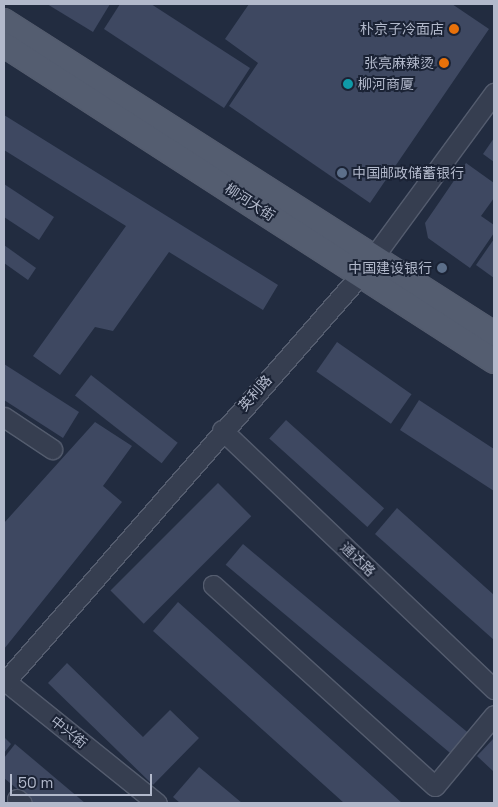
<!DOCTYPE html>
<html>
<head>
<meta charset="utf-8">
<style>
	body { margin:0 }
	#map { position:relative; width:498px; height:807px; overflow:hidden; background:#222c40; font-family:"Space Grotesk","Noto Sans SC",sans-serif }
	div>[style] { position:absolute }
	.building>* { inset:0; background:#3e4861; transform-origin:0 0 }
	.roads { filter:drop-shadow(1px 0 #545c6e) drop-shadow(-1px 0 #545c6e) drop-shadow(0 1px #545c6e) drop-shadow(0 -1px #545c6e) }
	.minor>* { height:19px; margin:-9.5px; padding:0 9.5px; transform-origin:9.5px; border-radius:9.5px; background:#363e50 }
	.major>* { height:24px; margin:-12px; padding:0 12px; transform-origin:12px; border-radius:12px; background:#545d70 }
	.dots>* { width:14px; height:14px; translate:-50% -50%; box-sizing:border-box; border:2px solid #1b2335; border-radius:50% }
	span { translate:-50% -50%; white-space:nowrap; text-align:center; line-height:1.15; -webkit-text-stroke:4px #1b2335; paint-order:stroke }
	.poi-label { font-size:14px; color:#b2b9cb }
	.right { translate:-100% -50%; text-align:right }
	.left { translate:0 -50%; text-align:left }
	.street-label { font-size:14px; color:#b2b9cb }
	.frame { position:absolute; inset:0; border:5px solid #b2b9cb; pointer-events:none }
	.scale { position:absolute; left:10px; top:774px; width:142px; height:22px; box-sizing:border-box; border:2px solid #b2b9cb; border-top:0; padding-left:6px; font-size:15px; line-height:18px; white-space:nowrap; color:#b2b9cb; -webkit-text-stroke:4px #1b2335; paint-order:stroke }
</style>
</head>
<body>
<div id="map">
	<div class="building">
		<i style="clip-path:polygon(47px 4px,110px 4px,93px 32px)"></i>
		<i style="clip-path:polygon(120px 4px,151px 4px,250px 68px,224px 108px,104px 29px)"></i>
		<i style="clip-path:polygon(249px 4px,452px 4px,489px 29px,370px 203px,229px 106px,258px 63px,225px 39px)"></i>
		<i style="clip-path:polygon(4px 115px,278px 285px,263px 310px,169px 252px,113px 331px,95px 327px,60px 375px,33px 356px,126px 226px,4px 150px)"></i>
		<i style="clip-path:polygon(494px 138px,494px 162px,483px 154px)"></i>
		<i style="clip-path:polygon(466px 163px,494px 183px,494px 198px,481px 216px,494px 225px,494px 233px,470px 268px,428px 238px,425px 223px)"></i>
		<i style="clip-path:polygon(4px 184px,54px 217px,39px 240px,4px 217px)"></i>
		<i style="clip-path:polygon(494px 239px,494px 278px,476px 265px)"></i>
		<i style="clip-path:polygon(4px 245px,36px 268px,28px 280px,4px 263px)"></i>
		<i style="left:337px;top:342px;width:91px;height:36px;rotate:35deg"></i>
		<i style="clip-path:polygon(4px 364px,79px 412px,63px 438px,4px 400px)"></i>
		<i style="left:91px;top:375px;width:110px;height:26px;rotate:38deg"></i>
		<i style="clip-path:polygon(419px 400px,494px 449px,494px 491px,400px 430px)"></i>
		<i style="left:286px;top:420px;width:132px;height:25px;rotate:42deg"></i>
		<i style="clip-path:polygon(95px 422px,132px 446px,103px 486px,122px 502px,4px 649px,4px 523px)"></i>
		<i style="left:218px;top:483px;width:47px;height:152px;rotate:45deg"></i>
		<i style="clip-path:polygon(397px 508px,494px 595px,494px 640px,375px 534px)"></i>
		<i style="left:243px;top:544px;width:295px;height:27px;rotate:40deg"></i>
		<i style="clip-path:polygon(178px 602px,402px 803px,344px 803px,153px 631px)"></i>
		<i style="clip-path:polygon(67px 663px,143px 737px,170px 710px,199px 738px,153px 785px,48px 683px)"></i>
		<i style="clip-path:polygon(4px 737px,11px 744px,4px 753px)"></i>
		<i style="clip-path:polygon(494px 738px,494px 772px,477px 756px)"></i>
		<i style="clip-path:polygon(15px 744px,85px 803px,34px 803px,4px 778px,4px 758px)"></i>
		<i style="clip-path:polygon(199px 767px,242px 803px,180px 803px,173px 797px)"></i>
	</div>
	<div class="roads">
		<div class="minor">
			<i style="left:4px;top:417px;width:58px;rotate:33.7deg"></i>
			<i style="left:222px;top:430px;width:376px;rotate:43.6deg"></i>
			<i style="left:213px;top:585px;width:299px;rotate:42.2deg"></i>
			<i style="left:435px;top:786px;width:92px;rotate:-50.3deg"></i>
			<i style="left:4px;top:680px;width:196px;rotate:38.8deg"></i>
			<i style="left:4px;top:683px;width:543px;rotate:-48.88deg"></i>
			<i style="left:361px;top:274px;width:225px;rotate:-53.7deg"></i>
			<i style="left:17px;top:799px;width:6px;rotate:39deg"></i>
		</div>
		<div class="major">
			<i style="left:4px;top:21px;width:581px;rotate:32.57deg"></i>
			<i style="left:4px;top:45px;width:583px;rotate:32.82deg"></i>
		</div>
	</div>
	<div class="dots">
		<i style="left:454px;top:29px;background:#e8710a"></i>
		<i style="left:444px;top:63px;background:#e8710a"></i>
		<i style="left:348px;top:84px;background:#0f9aa8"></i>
		<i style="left:342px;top:173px;background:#5c6f8a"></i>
		<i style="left:442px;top:268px;background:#5c6f8a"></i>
	</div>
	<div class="poi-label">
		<span class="right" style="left:444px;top:29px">朴京子冷面店</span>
		<span class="right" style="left:434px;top:63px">张亮麻辣烫</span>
		<span class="left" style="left:358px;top:84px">柳河商厦</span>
		<span class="left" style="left:352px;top:173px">中国邮政储蓄银行</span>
		<span class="right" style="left:432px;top:268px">中国建设银行</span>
	</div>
	<div class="street-label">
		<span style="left:250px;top:202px;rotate:33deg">柳河大街</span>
		<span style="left:255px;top:393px;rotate:-48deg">英利路</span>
		<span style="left:358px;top:559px;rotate:44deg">通达路</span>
		<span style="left:69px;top:732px;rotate:39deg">中兴街</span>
	</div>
	<div class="frame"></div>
	<div class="scale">50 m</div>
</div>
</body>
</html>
